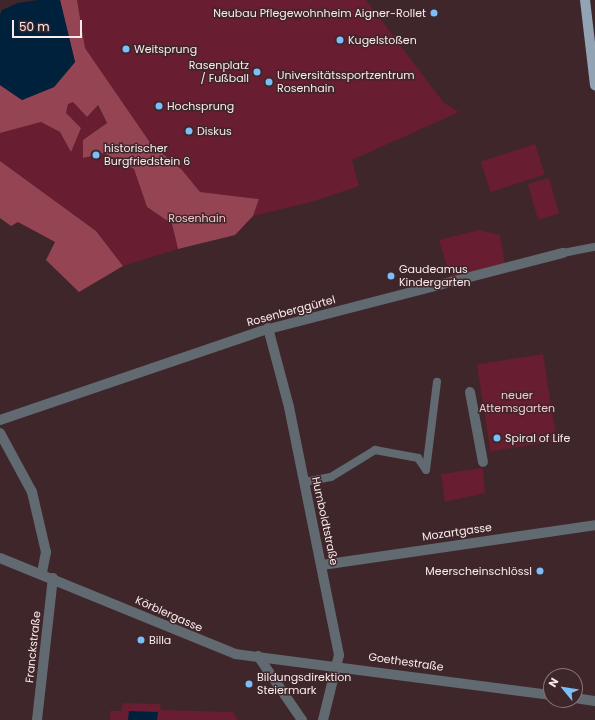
<!DOCTYPE html>
<html>
<head>
<meta charset="utf-8">
<style>
	body { margin:0 }
	#map { position:relative; width:595px; height:720px; overflow:hidden; background:#3e262a; font-family:Poppins,sans-serif }
	div>[style] { position:absolute }
	.green>* { inset:0; background:#681d30; transform-origin:0 0 }
	.forest>* { inset:0; background:#954454 }
	.water>* { inset:0; background:#00213c }
	.pedestrian>* { height:8px; margin:-4px; padding:0 4px; transform-origin:4px; border-radius:4px; background:#616971 }
	.minor>* { height:10px; margin:-5px; padding:0 5px; transform-origin:5px; border-radius:5px; background:#616971 }
	.primary>* { height:10px; margin:-5px; padding:0 5px; transform-origin:5px; border-radius:5px; background:#92a4b4 }
	.dots>* { width:11px; height:11px; translate:-50% -50%; box-sizing:border-box; border:2px solid #3e262a; border-radius:50% }
	span { translate:-50% -50%; white-space:nowrap; text-align:center; line-height:1.15; -webkit-text-stroke:3px #3e262a; paint-order:stroke }
	.poi-label { font-size:11px; color:#fbeaec }
	.right { translate:-100% -50%; text-align:right }
	.left { translate:0 -50%; text-align:left }
	.park-label { font-size:11px; color:#f7c6cd }
	.street-label { font-size:11px; color:#fbeaec }
	.north { position:absolute; left:543px; top:668px; width:40px; height:40px; box-sizing:border-box; background:#3e262a; border:1px solid #8a7478; border-radius:50%; rotate:300deg; font-size:11px; font-weight:700; line-height:16px; text-align:center; color:#fbeaec }
	.north::after { content:''; display:block; margin:auto; width:14px; height:18px; background:#7bbef8; clip-path:polygon(50% 0,100% 100%,50% 72%,0 100%) }
	.scale { position:absolute; left:12px; top:20px; width:70px; height:18px; box-sizing:border-box; border:2px solid #fbeaec; border-top:0; padding-left:5px; font-size:12px; line-height:14px; white-space:nowrap; color:#fbeaec; -webkit-text-stroke:3px #3e262a; paint-order:stroke }
</style>
</head>
<body>
<div id="map">
	<div class="green">
		<i style="clip-path:polygon(77px 0,366px 0,444px 103px,459px 112px,352px 160px,359px 186px,311px 202px,253px 216px,259px 199px,199px 192px,182px 170px,151px 144px,85px 48px)"></i>
		<i style="clip-path:polygon(73px 102px,87px 117px,97px 105px,107px 123px,83px 140px,83px 157px,104px 153px,134px 169px,147px 207px,172px 224px,178px 249px,123px 266px,96px 231px,0 161px,0 133px,41px 122px,60px 132px,71px 151px,81px 128px,66px 113px,68px 104px)"></i>
		<i style="left:535px;top:144px;width:32px;height:57px;rotate:72deg"></i>
		<i style="left:549px;top:178px;width:37px;height:22px;rotate:74deg"></i>
		<i style="clip-path:polygon(479px 230px,500px 235px,505px 264px,450px 277px,439px 240px)"></i>
		<i style="left:543px;top:354px;width:88px;height:67px;rotate:81deg"></i>
		<i style="clip-path:polygon(483px 468px,485px 493px,445px 502px,441px 474px)"></i>
		<i style="clip-path:polygon(123px 703px,160px 704px,161px 710px,233px 712px,238px 720px,110px 720px,110px 711px,121px 711px)"></i>
	</div>
	<div class="forest">
		<i style="clip-path:polygon(60px 0,77px 0,85px 48px,151px 144px,182px 170px,200px 192px,259px 199px,253px 216px,235px 235px,178px 249px,172px 224px,147px 207px,134px 169px,104px 153px,83px 158px,83px 140px,107px 123px,98px 105px,87px 117px,73px 102px,68px 104px,66px 113px,81px 128px,71px 152px,60px 132px,41px 122px,0 133px,0 85px,22px 100px,54px 87px,75px 62px)"></i>
		<i style="clip-path:polygon(0 161px,96px 231px,123px 266px,79px 292px,46px 260px,55px 242px,18px 222px,11px 226px,0 218px)"></i>
	</div>
	<div class="water">
		<i style="clip-path:polygon(38px 0,60px 0,75px 62px,54px 87px,22px 100px,0 85px,0 15px,2px 10px,18px 3px)"></i>
		<i style="clip-path:polygon(129px 711px,158px 712px,157px 720px,128px 720px)"></i>
	</div>
	<div class="pedestrian">
		<i style="left:563px;top:253px;width:33px;rotate:-11deg"></i>
		<i style="left:426px;top:470px;width:89px;rotate:-82.9deg"></i>
		<i style="left:305px;top:482px;width:26px;rotate:-11deg"></i>
		<i style="left:331px;top:477px;width:52px;rotate:-31.5deg"></i>
		<i style="left:375px;top:450px;width:44px;rotate:10.5deg"></i>
		<i style="left:418px;top:458px;width:14px;rotate:56deg"></i>
	</div>
	<div class="minor">
		<i style="left:268px;top:328px;width:82px;rotate:75.1deg"></i>
		<i style="left:289px;top:407px;width:253px;rotate:78.6deg"></i>
		<i style="left:339px;top:655px;width:67px;rotate:103.8deg"></i>
		<i style="left:470px;top:392px;width:71px;rotate:79.5deg"></i>
		<i style="left:0;top:420px;width:276px;rotate:-18.8deg"></i>
		<i style="left:261px;top:331px;width:312px;rotate:-14.5deg"></i>
		<i style="left:0;top:433px;width:67px;rotate:61.5deg"></i>
		<i style="left:32px;top:492px;width:62px;rotate:76.9deg"></i>
		<i style="left:46px;top:552px;width:21px;rotate:101deg"></i>
		<i style="left:0;top:558px;width:254px;rotate:22.2deg"></i>
		<i style="left:235px;top:654px;width:319px;rotate:7.4deg"></i>
		<i style="left:322px;top:565px;width:276px;rotate:-8.3deg"></i>
		<i style="left:258px;top:656px;width:78px;rotate:55.5deg"></i>
		<i style="left:575px;top:698px;width:20px;rotate:9deg"></i>
		<i style="left:37px;top:720px;width:143px;rotate:-83.6deg"></i>
	</div>
	<div class="primary">
		<i style="left:585px;top:0;width:86px;rotate:83.3deg"></i>
	</div>
	<div class="dots">
		<i style="left:434px;top:13px;background:#7bbef8"></i>
		<i style="left:340px;top:40px;background:#7bbef8"></i>
		<i style="left:126px;top:49px;background:#7bbef8"></i>
		<i style="left:257px;top:72px;background:#7bbef8"></i>
		<i style="left:269px;top:82px;background:#7bbef8"></i>
		<i style="left:159px;top:106px;background:#7bbef8"></i>
		<i style="left:189px;top:131px;background:#7bbef8"></i>
		<i style="left:96px;top:155px;background:#7bbef8"></i>
		<i style="left:391px;top:276px;background:#7bbef8"></i>
		<i style="left:497px;top:438px;background:#7bbef8"></i>
		<i style="left:540px;top:571px;background:#7bbef8"></i>
		<i style="left:141px;top:640px;background:#7bbef8"></i>
		<i style="left:249px;top:684px;background:#7bbef8"></i>
	</div>
	<div class="poi-label">
		<span class="right" style="left:426px;top:13px">Neubau Pflegewohnheim Aigner-Rollet</span>
		<span class="left" style="left:348px;top:40px">Kugelstoßen</span>
		<span class="left" style="left:134px;top:49px">Weitsprung</span>
		<span class="right" style="left:249px;top:72px">Rasenplatz<br>/ Fußball</span>
		<span class="left" style="left:277px;top:82px">Universitätssportzentrum<br>Rosenhain</span>
		<span class="left" style="left:167px;top:106px">Hochsprung</span>
		<span class="left" style="left:197px;top:131px">Diskus</span>
		<span class="left" style="left:104px;top:155px">historischer<br>Burgfriedstein 6</span>
		<span class="left" style="left:399px;top:276px">Gaudeamus<br>Kindergarten</span>
		<span class="left" style="left:505px;top:438px">Spiral of Life</span>
		<span class="right" style="left:532px;top:571px">Meerscheinschlössl</span>
		<span class="left" style="left:149px;top:640px">Billa</span>
		<span class="left" style="left:257px;top:684px">Bildungsdirektion<br>Steiermark</span>
	</div>
	<div class="park-label">
		<span style="left:197px;top:218px">Rosenhain</span>
		<span style="left:517px;top:402px">neuer<br>Attemsgarten</span>
	</div>
	<div class="street-label">
		<span style="left:291px;top:311px;rotate:-15deg">Rosenberggürtel</span>
		<span style="left:325px;top:521px;rotate:78deg">Humboldtstraße</span>
		<span style="left:457px;top:532px;rotate:-8deg">Mozartgasse</span>
		<span style="left:169px;top:614px;rotate:24deg">Körblergasse</span>
		<span style="left:33px;top:647px;rotate:-84deg">Franckstraße</span>
		<span style="left:406px;top:662px;rotate:8deg">Goethestraße</span>
	</div>
	<div class="north">N</div>
	<div class="scale">50 m</div>
</div>
</body>
</html>
